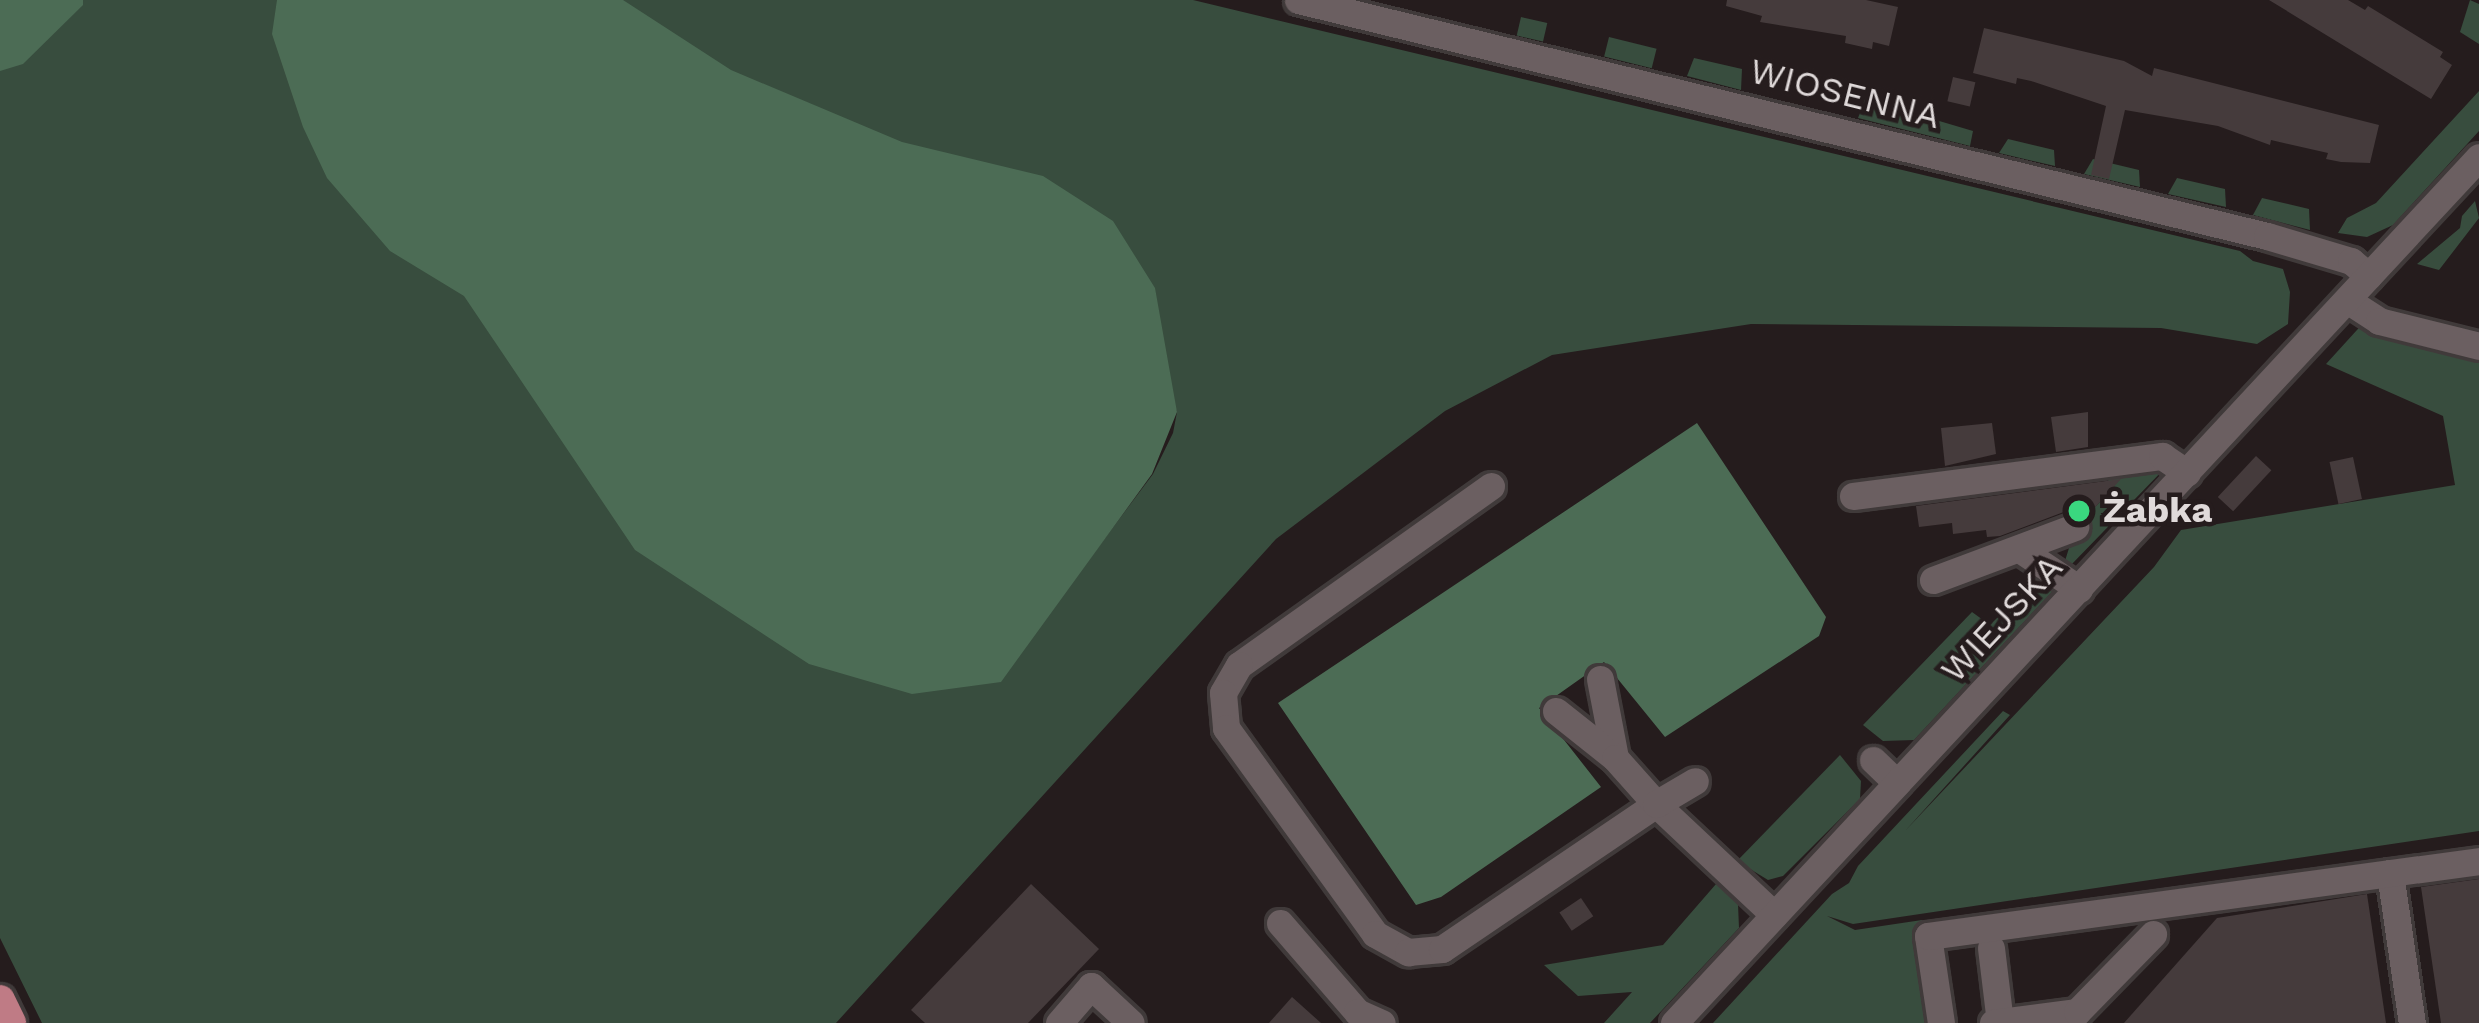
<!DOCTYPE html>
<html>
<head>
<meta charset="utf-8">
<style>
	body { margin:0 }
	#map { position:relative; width:2479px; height:1023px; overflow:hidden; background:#251c1d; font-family:"Work Sans",sans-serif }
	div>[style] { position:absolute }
	.green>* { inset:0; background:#384d3e; transform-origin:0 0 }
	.water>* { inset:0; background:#4c6c55 }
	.building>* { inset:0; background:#453b3c; transform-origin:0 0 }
	.roads { filter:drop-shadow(3px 0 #403a3a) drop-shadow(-3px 0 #403a3a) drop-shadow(0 3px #403a3a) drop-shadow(0 -3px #403a3a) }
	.minor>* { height:27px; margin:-13.5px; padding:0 13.5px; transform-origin:13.5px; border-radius:13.5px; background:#6b5f61 }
	.major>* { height:30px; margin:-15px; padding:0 15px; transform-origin:15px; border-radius:15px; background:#bf7b85 }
	.dots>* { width:33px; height:33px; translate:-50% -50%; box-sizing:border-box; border:6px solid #251c1d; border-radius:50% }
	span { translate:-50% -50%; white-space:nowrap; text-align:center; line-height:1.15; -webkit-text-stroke:9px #251c1d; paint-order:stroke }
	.street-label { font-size:36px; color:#e0dada }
	.poi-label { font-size:36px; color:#e0dada; font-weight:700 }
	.left { translate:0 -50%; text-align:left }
</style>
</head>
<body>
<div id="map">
	<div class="green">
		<i style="clip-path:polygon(18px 0,363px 0,1075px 578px,1153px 474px,1173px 433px,1177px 412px,1171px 396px,542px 0,1193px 0,2240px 251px,2253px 261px,2283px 269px,2290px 292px,2288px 324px,2257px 344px,2161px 328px,1751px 324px,1552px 355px,1445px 411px,1276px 539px,836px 1023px,42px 1023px,0 938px,0 11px)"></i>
		<i style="clip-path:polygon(2470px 0,2479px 4px,2479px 44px,2460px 32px)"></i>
		<i style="left:1521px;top:17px;width:27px;height:19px;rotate:13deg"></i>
		<i style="left:1609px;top:37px;width:49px;height:20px;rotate:14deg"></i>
		<i style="clip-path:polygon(1694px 58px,1742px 69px,1741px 90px,1687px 76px)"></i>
		<i style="clip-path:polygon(2479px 91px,2479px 131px,2393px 225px,2367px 237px,2338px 233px,2347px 218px,2376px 203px)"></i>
		<i style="clip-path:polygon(1865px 99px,1973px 131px,1970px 146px,1858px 118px)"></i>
		<i style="clip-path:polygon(2008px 139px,2054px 150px,2055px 166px,1999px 153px)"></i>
		<i style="clip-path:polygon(2093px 159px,2139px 170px,2140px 187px,2084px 174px)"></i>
		<i style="clip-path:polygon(2177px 178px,2225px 189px,2226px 207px,2168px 194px)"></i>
		<i style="clip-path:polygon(2262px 198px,2309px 209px,2310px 230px,2253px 215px)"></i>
		<i style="clip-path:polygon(2475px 201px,2479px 218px,2439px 270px,2417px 264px,2460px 228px,2462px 216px)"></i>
		<i style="clip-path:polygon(2377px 308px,2479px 332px,2479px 831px,1853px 924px,1827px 916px,1855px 930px,1922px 920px,1937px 1023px,1713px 1023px,1832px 894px,1849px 883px,1858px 866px,2003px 711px,2010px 715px,1905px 831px,2154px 567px,2181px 530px,2455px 485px,2443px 416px,2326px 364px)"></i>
		<i style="clip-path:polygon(2167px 466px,2071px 565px,2065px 561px,2069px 548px,2088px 538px,2086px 517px,2110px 491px,2108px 479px,2083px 482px,2082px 472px)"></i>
		<i style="clip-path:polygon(2031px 584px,2048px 584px,2053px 591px,1914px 740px,1883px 741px,1863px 725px,1972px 612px,1990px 625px)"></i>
		<i style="clip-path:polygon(1840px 755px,1861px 781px,1860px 799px,1783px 876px,1768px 880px,1737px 861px)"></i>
		<i style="clip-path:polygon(1723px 876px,1735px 888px,1731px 894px,1738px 904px,1739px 928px,1650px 1023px,1604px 1023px,1632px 992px,1578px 996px,1544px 965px,1663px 945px)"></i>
	</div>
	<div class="water">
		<i style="clip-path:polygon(0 0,83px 0,83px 5px,23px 64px,0 71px)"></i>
		<i style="clip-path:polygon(277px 0,623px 0,731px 70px,902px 142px,1043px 176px,1113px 221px,1155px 288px,1177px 412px,1152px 474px,1001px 682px,912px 694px,809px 664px,635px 550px,464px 296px,390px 251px,327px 178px,303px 127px,272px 34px)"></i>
		<i style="clip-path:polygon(1697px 423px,1826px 617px,1819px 636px,1665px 737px,1604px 662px,1539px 708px,1601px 787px,1441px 897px,1416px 905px,1278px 703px)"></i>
	</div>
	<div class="building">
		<i style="clip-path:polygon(1727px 0,1866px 0,1898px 7px,1889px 46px,1873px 42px,1872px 49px,1845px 43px,1846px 36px,1760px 22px,1762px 16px,1726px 6px)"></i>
		<i style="clip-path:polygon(2269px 0,2348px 0,2365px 10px,2368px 6px,2443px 52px,2440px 57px,2452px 65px,2431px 99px)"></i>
		<i style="clip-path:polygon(1984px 28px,2124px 61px,2152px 76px,2154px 68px,2379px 125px,2370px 163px,2341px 162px,2326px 159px,2328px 153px,2271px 140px,2270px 145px,2218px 126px,2125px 110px,2109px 179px,2091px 175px,2106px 106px,2031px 81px,2017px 78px,2016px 84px,1973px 73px)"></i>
		<i style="left:1953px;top:77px;width:23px;height:25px;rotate:13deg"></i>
		<i style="clip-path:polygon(2088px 412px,2088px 447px,2056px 452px,2051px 417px)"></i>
		<i style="clip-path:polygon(1992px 423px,1996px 454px,1945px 466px,1941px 428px)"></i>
		<i style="left:2256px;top:456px;width:21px;height:56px;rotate:43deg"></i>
		<i style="left:2353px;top:457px;width:43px;height:24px;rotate:78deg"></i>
		<i style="clip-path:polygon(2121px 479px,2088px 515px,2069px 510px,2000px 536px,1987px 537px,1986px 530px,1953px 534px,1952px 523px,1919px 527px,1916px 506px)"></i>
		<i style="clip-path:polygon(2479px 879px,2479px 1023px,2441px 1023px,2421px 887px)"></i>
		<i style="clip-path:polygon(1031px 884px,1099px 949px,1028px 1023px,925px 1023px,911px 1010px)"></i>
		<i style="clip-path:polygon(2367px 894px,2386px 1023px,2124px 1023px,2217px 918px)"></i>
		<i style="left:1581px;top:898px;width:22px;height:26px;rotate:56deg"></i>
		<i style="clip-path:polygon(1292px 997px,1321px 1023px,1269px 1023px)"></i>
	</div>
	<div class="roads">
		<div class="minor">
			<i style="left:1298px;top:0;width:997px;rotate:13.69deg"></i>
			<i style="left:2267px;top:236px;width:88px;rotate:16.6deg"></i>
			<i style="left:2351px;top:261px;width:23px;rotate:40deg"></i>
			<i style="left:2347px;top:300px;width:38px;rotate:33deg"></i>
			<i style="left:2379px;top:321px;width:103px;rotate:14deg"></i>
			<i style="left:1491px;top:486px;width:309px;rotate:144.6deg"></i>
			<i style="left:1239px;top:665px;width:32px;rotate:120deg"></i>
			<i style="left:1223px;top:693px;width:35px;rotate:85deg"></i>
			<i style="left:1226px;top:728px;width:254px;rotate:54.1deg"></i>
			<i style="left:1375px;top:934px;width:38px;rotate:29deg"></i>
			<i style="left:1408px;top:952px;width:34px;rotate:-5deg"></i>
			<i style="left:1442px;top:949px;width:258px;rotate:-34.1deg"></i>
			<i style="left:1656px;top:804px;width:162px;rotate:43.2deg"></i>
			<i style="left:1853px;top:496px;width:312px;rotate:-7.4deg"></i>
			<i style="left:2162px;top:456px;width:30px;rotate:34deg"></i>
			<i style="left:2021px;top:550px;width:70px;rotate:33.9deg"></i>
			<i style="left:1933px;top:580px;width:152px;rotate:-20.5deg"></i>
			<i style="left:1600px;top:679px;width:80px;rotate:79.2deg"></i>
			<i style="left:1556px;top:711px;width:75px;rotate:38.5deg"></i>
			<i style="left:1615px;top:758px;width:62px;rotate:48.3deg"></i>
			<i style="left:1656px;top:804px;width:45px;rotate:-30.5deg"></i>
			<i style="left:1873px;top:760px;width:33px;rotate:44deg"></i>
			<i style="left:2390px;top:873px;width:152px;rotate:81.7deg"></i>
			<i style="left:1280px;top:923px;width:118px;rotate:49.1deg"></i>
			<i style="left:1357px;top:1012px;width:27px;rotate:24deg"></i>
			<i style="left:1991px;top:948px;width:75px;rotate:83.1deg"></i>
			<i style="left:1059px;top:1023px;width:49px;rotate:-49.1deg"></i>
			<i style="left:1091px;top:986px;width:54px;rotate:42.8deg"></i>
			<i style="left:1674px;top:1023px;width:1182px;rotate:-47.09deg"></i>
			<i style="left:1941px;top:1023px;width:88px;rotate:-98.5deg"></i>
			<i style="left:1928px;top:936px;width:556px;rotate:-7.75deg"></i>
			<i style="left:1993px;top:1023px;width:85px;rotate:-7.5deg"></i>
			<i style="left:2077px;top:1012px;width:109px;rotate:-45.7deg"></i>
		</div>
		<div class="major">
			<i style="left:0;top:1000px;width:25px;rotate:64deg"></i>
		</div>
	</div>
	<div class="dots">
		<i style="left:2079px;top:511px;background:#3ad77f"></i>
	</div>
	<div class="street-label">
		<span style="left:1845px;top:94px;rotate:14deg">WIOSENNA</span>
		<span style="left:2002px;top:619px;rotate:-47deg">WIEJSKA</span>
	</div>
	<div class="poi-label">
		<span class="left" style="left:2103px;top:511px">Żabka</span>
	</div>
</div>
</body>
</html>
